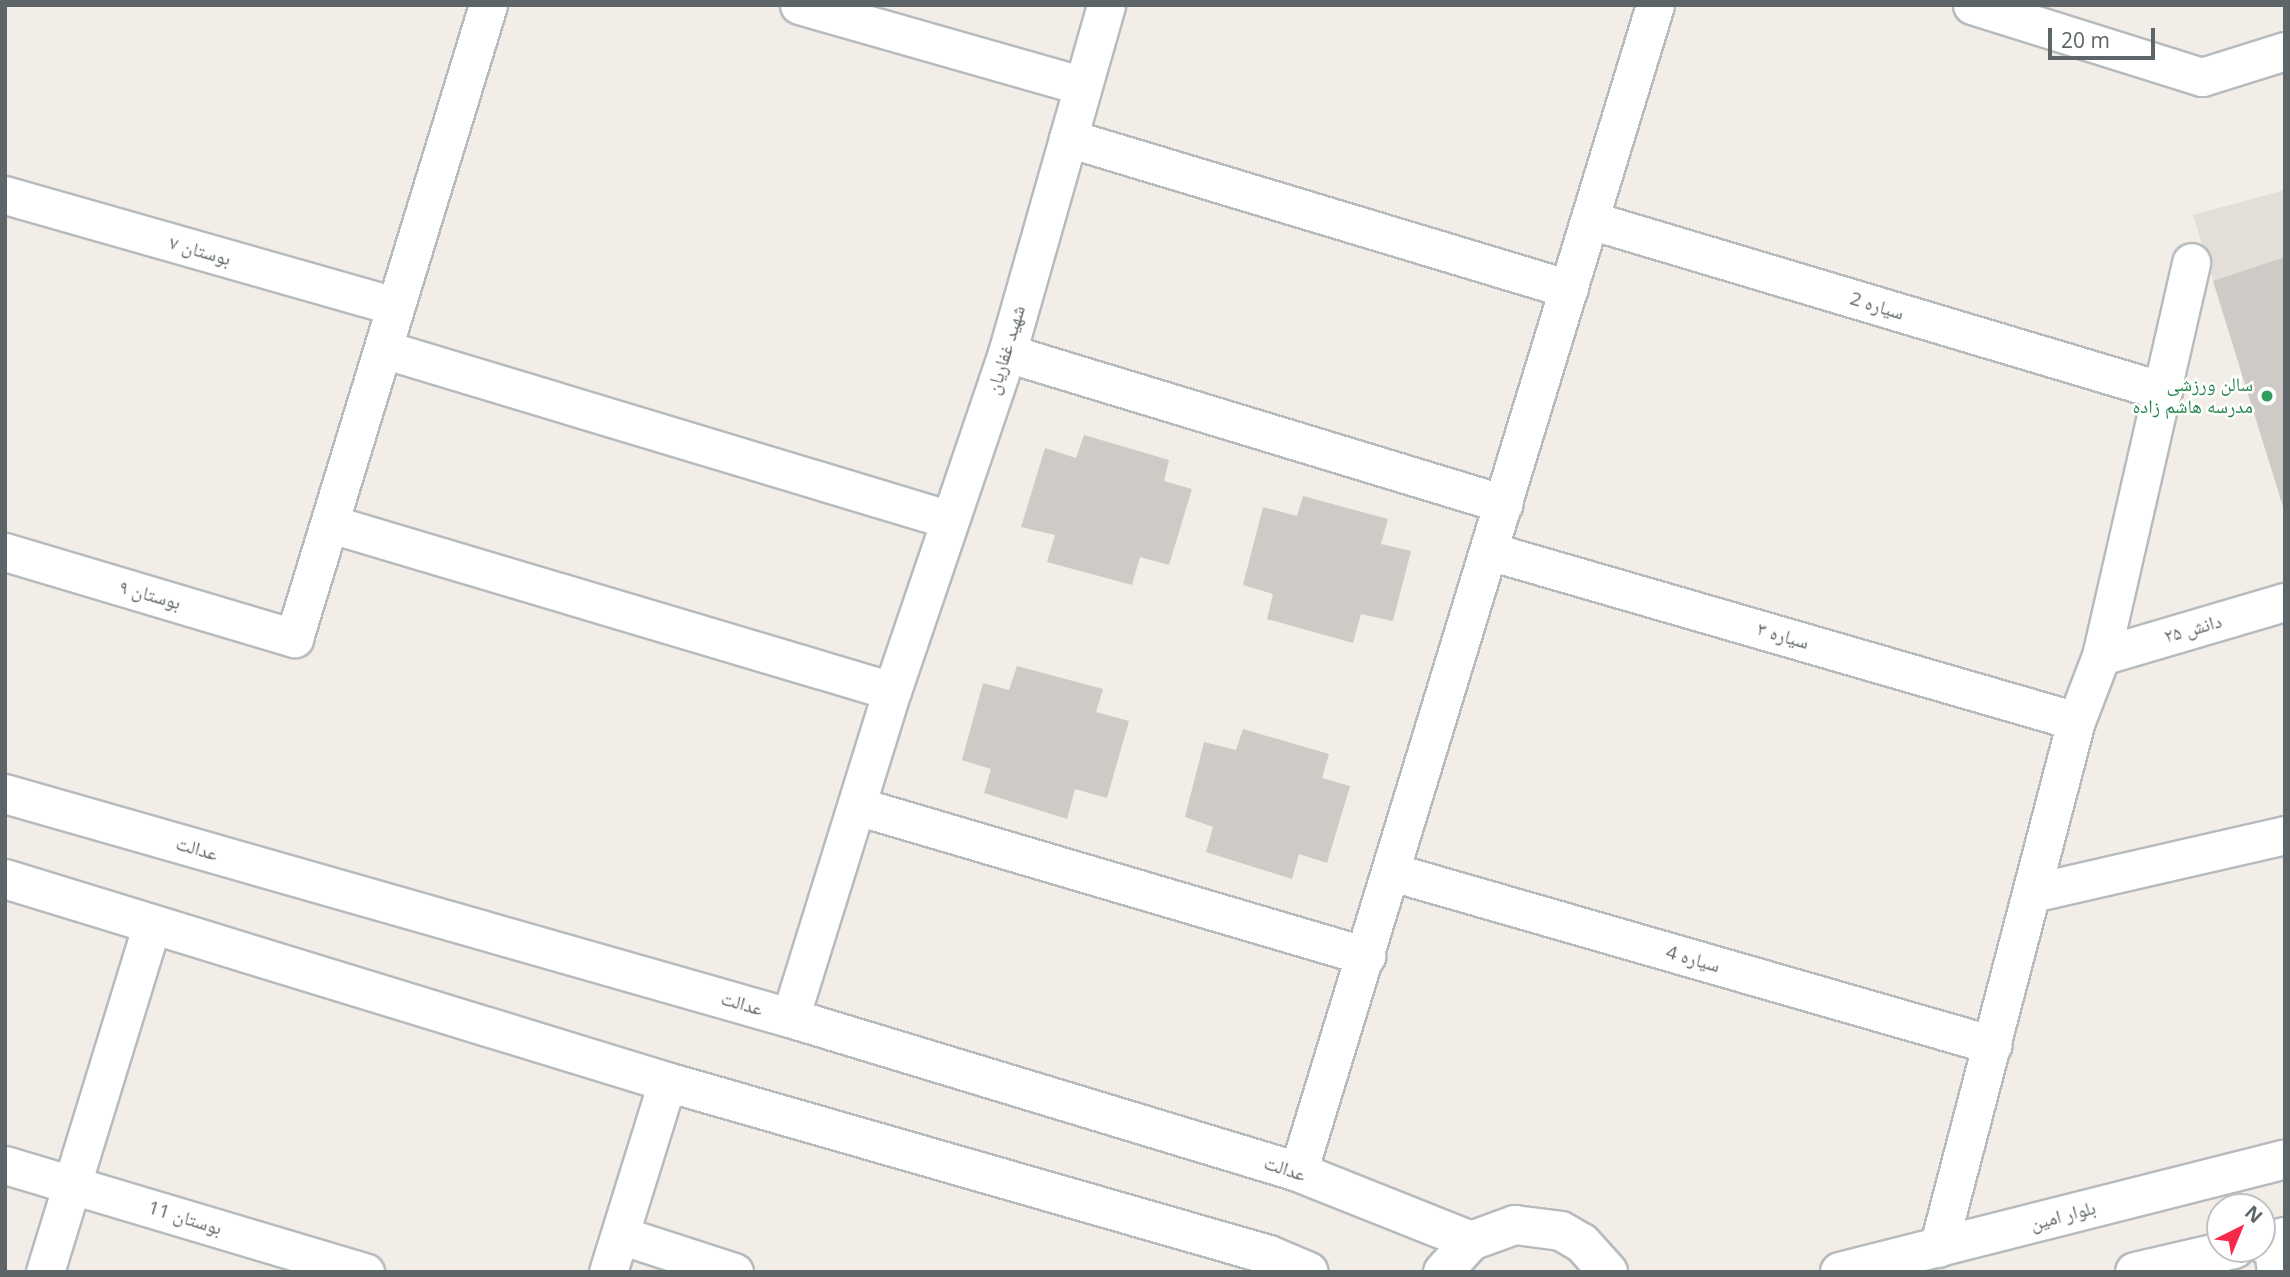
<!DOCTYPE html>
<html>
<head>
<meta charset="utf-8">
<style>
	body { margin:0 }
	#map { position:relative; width:2290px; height:1277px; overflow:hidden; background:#f2ede7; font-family:"Open Sans","Noto Naskh Arabic",sans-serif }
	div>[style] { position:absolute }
	.education>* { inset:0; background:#e4ded8 }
	.building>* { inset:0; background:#cfcac6 }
	.roads { filter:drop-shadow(2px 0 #b7bbbe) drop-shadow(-2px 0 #b7bbbe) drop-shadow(0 2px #b7bbbe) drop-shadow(0 -2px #b7bbbe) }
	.street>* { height:37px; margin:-18.5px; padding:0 18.5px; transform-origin:18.5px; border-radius:18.5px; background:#fff }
	.secondary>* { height:38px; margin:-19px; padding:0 19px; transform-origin:19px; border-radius:19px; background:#fff }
	.dots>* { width:19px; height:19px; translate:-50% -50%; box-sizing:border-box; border:4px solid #fff; border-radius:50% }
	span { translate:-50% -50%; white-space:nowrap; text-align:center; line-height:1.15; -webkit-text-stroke:5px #fff; paint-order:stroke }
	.street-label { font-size:19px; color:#5e6568 }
	.leisure-label { font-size:19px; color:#27864d }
	.right { translate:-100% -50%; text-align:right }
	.frame { position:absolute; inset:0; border:7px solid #5e6568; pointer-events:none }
	.north { position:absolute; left:2206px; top:1193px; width:70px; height:70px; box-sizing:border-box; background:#fff; border:2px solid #bfc1c3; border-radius:50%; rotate:43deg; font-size:19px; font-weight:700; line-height:28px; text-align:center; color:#5e6568 }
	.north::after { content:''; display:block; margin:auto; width:24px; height:32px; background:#f7284a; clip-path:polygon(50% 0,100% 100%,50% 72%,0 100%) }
	.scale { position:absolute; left:2048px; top:28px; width:107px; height:32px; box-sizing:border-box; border:4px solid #5e6568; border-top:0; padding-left:9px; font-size:21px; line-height:24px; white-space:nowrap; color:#5e6568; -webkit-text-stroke:5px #fff; paint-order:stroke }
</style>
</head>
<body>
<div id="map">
	<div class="education">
		<i style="clip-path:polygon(2285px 190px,2285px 512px,2193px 215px)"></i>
	</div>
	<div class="building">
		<i style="clip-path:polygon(2285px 257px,2285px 509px,2284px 510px,2213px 281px)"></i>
		<i style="clip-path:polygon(1084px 435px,1169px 460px,1164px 481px,1192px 489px,1169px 565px,1140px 557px,1132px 585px,1047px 562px,1055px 535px,1021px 527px,1045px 448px,1076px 458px)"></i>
		<i style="clip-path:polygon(1303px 496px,1388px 519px,1381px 544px,1411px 551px,1393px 621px,1361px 614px,1353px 643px,1267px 619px,1273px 594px,1243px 585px,1263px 507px,1297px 516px)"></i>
		<i style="clip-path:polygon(1017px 666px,1103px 689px,1096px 712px,1129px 721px,1107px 798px,1075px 789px,1067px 819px,984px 793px,991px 769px,962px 760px,983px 683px,1009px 690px)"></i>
		<i style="clip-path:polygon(1243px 729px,1329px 754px,1322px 778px,1350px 786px,1327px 863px,1299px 854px,1292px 879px,1206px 852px,1213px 827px,1185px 817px,1204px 742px,1236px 750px)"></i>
	</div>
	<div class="roads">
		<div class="street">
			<i style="left:799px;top:5px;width:295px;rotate:15.9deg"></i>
			<i style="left:1972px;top:5px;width:241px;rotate:17.4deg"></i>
			<i style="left:2202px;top:77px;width:87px;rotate:-17.4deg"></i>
			<i style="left:1068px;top:138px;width:523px;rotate:16.77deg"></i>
			<i style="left:5px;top:195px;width:405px;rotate:15.9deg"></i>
			<i style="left:1590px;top:220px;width:598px;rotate:16.62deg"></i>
			<i style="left:383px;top:349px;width:592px;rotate:16.78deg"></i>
			<i style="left:1007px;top:353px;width:519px;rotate:16.9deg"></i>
			<i style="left:331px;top:524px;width:585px;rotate:16.58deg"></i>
			<i style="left:1489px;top:551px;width:611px;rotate:16.15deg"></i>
			<i style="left:5px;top:552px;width:302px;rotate:16.6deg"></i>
			<i style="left:294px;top:638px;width:662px;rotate:-72.96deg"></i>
			<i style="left:2101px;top:656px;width:192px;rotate:-16.4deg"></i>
			<i style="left:857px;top:806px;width:531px;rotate:16.42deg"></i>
			<i style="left:1392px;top:872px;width:625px;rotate:16.06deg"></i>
			<i style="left:2032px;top:893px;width:260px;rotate:-12.9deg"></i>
			<i style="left:790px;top:1018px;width:343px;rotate:-72.7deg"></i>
			<i style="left:892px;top:691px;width:357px;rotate:-71.2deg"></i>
			<i style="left:1007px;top:353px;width:362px;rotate:-74.1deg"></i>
			<i style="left:5px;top:1165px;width:376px;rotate:16.6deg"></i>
			<i style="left:1298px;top:1172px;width:1220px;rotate:-72.99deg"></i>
			<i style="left:620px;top:1235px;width:120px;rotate:18deg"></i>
			<i style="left:2272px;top:1240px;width:32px;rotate:83deg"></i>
			<i style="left:1938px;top:1248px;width:545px;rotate:-75.33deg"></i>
			<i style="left:2076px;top:721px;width:70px;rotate:-69deg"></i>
			<i style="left:2101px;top:656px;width:404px;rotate:-77.1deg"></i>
			<i style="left:45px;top:1272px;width:364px;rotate:-72.9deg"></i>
			<i style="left:608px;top:1272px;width:199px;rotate:-72.7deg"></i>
		</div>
		<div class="secondary">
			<i style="left:5px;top:794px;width:816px;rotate:15.93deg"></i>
			<i style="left:790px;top:1018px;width:531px;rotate:16.86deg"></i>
			<i style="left:1298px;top:1172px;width:186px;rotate:21.7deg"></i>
			<i style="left:5px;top:879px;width:692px;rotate:17.05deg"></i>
			<i style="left:667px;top:1082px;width:626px;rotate:16.03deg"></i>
			<i style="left:1269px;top:1255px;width:43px;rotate:23deg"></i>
			<i style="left:2262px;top:1243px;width:24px;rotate:-15deg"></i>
			<i style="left:1443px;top:1272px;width:42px;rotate:-47.9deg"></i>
			<i style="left:1471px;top:1241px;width:47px;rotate:-20deg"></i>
			<i style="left:1515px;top:1225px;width:46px;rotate:7.4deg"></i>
			<i style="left:1561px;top:1231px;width:24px;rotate:30deg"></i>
			<i style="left:1582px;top:1243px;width:39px;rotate:48deg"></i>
			<i style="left:1840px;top:1272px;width:459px;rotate:-14.2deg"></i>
			<i style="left:2135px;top:1272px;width:102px;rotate:-13.1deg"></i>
		</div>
	</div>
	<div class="dots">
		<i style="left:2267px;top:396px;background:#2e9e5b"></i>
	</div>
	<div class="street-label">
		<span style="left:200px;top:251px;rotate:16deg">بوستان ۷</span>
		<span style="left:1877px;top:306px;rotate:17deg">سیاره 2</span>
		<span style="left:1006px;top:350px;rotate:-73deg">شهید غفاریان</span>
		<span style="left:150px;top:595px;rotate:16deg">بوستان ۹</span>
		<span style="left:2193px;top:629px;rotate:-16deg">دانش ۲۵</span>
		<span style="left:1783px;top:636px;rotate:16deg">سیاره ۳</span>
		<span style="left:197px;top:849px;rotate:16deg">عدالت</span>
		<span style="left:1693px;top:959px;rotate:16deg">سیاره 4</span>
		<span style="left:742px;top:1004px;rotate:16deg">عدالت</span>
		<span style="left:1285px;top:1169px;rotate:18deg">عدالت</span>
		<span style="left:2063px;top:1216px;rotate:-15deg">بلوار امین</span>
		<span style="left:185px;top:1218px;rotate:17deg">بوستان 11</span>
	</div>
	<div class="leisure-label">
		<span class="right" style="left:2253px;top:396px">سالن ورزشی<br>مدرسه هاشم زاده</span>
	</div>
	<div class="frame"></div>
	<div class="north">N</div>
	<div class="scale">20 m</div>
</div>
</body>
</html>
